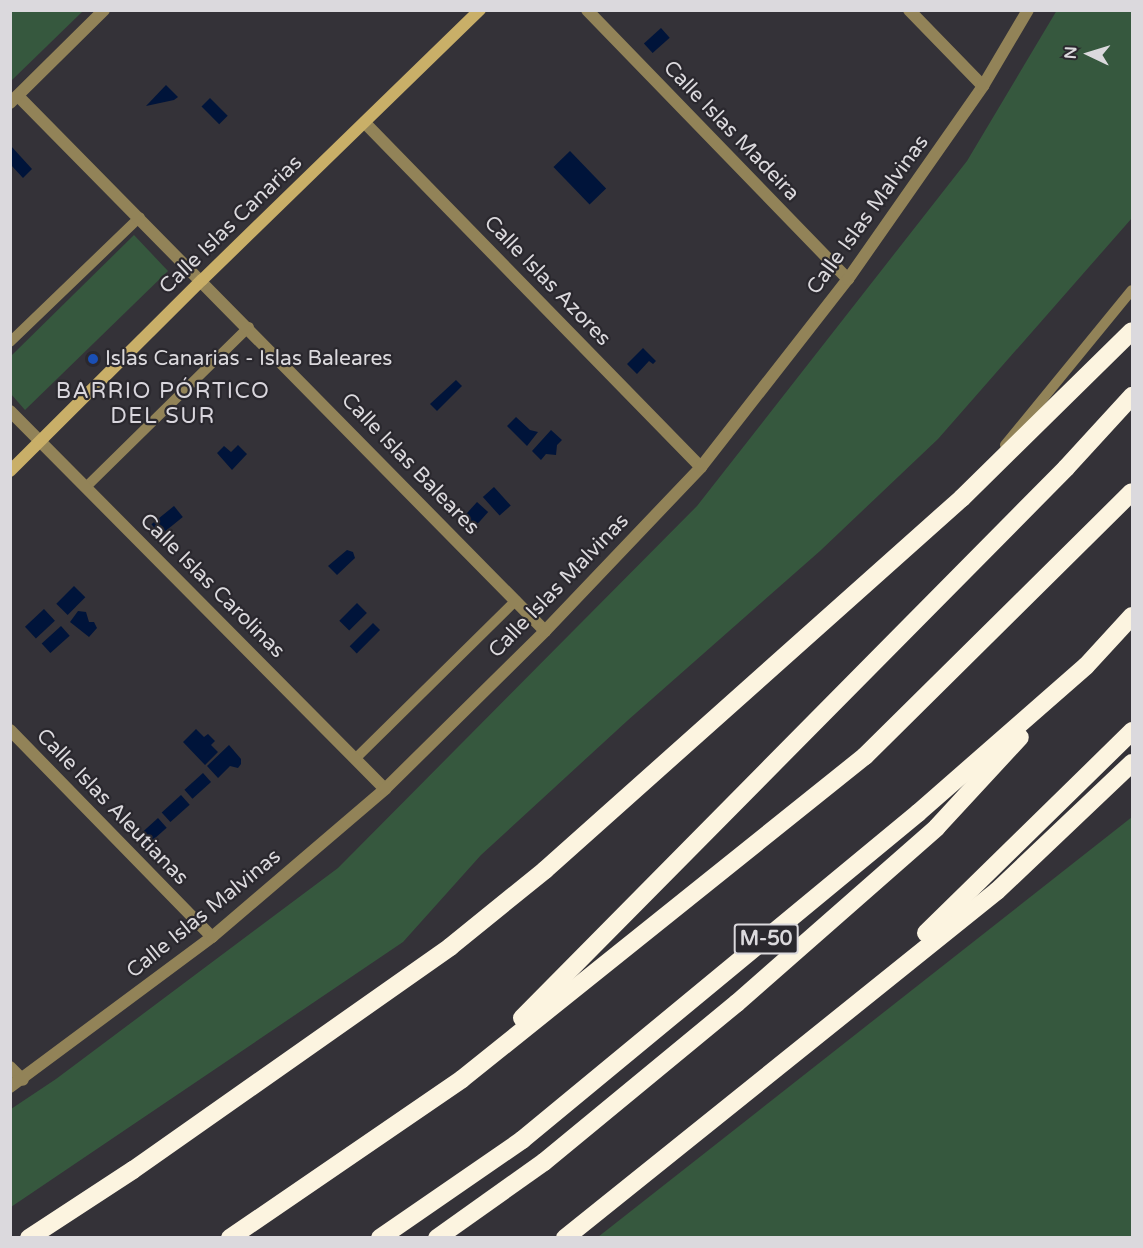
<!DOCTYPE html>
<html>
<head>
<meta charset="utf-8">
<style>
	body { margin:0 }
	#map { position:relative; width:1143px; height:1248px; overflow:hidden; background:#343238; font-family:"Varela Round",sans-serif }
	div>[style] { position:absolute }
	.green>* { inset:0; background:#36583e }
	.water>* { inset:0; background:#00143a; transform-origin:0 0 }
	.lane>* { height:10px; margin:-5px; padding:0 5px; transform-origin:5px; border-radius:5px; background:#928358 }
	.street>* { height:12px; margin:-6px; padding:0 6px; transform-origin:6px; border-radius:6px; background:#928358 }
	.secondary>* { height:12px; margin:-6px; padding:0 6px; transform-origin:6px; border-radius:6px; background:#c9af68 }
	.highway>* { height:18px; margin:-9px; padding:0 9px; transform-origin:9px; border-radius:9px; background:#fcf4e0 }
	.dots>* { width:16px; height:16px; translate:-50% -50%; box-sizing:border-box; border:3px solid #2a282e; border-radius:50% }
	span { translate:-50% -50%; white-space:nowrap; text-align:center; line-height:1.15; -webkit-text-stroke:4.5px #2a282e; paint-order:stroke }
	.shield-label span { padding:2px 4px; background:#2a282e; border:2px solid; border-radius:4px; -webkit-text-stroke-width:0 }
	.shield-label { font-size:20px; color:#dbd9dd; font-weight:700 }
	.street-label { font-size:21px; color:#dbd9dd }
	.poi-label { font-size:21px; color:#dbd9dd }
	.left { translate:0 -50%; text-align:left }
	.neighbourhood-label { font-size:22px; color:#d9d6dd; letter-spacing:1.5px }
	.frame { position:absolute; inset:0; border:12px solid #dbd9dd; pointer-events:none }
	.north { position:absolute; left:1059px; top:24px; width:60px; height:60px; -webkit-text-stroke:4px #2a282e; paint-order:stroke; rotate:274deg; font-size:16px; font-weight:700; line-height:24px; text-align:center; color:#dbd9dd }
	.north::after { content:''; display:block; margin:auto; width:21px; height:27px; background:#dbd9dd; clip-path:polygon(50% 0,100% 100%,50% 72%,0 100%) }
</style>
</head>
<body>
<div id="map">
	<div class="green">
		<i style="clip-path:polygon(11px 10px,83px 10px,83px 11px,11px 81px)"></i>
		<i style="clip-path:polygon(1057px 10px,1132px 11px,1132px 218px,938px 439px,820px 551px,627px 721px,481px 855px,403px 942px,11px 1207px,11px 1109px,56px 1079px,338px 868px,697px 506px,967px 161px)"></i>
		<i style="clip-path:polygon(134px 235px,168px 271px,25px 410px,11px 394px,11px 356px)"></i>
		<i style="clip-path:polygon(1132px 817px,1132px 1237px,598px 1237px)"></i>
	</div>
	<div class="water">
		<i style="left:661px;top:28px;width:13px;height:23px;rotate:48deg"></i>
		<i style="clip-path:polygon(166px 85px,178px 97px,174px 100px,146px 106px)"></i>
		<i style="left:210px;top:98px;width:25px;height:12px;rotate:45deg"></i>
		<i style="clip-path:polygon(11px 146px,32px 169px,23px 178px,11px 165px)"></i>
		<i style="left:570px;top:151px;width:52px;height:23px;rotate:46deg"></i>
		<i style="clip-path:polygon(643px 348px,656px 361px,653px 364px,649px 361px,637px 374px,627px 364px)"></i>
		<i style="clip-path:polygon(456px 380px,462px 386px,437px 411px,430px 404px)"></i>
		<i style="clip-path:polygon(516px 417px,530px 430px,538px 432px,527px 446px,507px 426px)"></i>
		<i style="clip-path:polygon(551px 430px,562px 440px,557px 445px,556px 455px,546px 454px,541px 460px,532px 451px)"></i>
		<i style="clip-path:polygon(238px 445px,247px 454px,232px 470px,217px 453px,224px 446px,231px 452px)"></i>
		<i style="left:494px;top:487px;width:25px;height:15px;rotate:48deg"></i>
		<i style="left:477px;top:502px;width:15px;height:23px;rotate:42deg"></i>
		<i style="left:174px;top:506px;width:14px;height:29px;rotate:51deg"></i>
		<i style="clip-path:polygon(347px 550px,353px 552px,355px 558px,337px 575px,328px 566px)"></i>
		<i style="left:74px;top:586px;width:16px;height:25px;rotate:45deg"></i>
		<i style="left:357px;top:603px;width:14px;height:25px;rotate:45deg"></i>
		<i style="left:44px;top:609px;width:16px;height:26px;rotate:47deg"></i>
		<i style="clip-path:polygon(78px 611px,86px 612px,89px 622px,94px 622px,97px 628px,89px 637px,70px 622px)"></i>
		<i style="left:373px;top:623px;width:10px;height:33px;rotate:45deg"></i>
		<i style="left:61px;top:626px;width:13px;height:26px;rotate:48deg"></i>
		<i style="clip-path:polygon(196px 729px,204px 737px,208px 734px,215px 741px,211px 745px,218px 752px,205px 765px,183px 742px)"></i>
		<i style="clip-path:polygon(229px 745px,241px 759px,241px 764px,238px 768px,230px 766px,218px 778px,207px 766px)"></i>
		<i style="left:203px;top:773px;width:12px;height:25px;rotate:48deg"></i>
		<i style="left:181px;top:795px;width:13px;height:26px;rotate:48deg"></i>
		<i style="left:158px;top:818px;width:13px;height:26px;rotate:48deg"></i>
	</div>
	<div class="lane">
		<i style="left:10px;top:342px;width:180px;rotate:-43.9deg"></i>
		<i style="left:1005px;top:445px;width:200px;rotate:-50.7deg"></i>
		<i style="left:87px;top:486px;width:227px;rotate:-44.5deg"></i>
		<i style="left:355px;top:759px;width:226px;rotate:-44.6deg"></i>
	</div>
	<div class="street">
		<i style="left:587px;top:10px;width:375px;rotate:45.9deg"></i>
		<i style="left:909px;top:10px;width:106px;rotate:45.8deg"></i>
		<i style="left:18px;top:96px;width:751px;rotate:45.43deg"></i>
		<i style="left:10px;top:103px;width:132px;rotate:-44.7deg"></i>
		<i style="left:365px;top:123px;width:481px;rotate:45.7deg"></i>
		<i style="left:10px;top:411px;width:532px;rotate:45.23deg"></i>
		<i style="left:10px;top:730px;width:289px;rotate:45.7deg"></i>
		<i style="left:10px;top:1067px;width:18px;rotate:45deg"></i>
		<i style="left:10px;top:1087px;width:252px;rotate:-36.6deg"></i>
		<i style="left:212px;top:937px;width:228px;rotate:-40.5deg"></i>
		<i style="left:385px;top:789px;width:225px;rotate:-44.6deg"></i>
		<i style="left:545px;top:631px;width:226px;rotate:-46.4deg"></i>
		<i style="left:701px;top:467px;width:239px;rotate:-52deg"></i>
		<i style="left:848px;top:279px;width:236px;rotate:-55deg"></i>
		<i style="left:983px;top:86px;width:88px;rotate:-59.4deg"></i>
	</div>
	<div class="secondary">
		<i style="left:10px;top:471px;width:271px;rotate:-44.9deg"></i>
		<i style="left:202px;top:280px;width:388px;rotate:-44.2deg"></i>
	</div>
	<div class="highway">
		<i style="left:926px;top:933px;width:289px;rotate:-44.4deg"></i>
		<i style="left:522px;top:1018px;width:774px;rotate:-45.31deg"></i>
		<i style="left:1066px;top:468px;width:98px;rotate:-47.5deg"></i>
		<i style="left:29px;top:1238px;width:124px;rotate:-33.2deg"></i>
		<i style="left:133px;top:1170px;width:388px;rotate:-35.1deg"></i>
		<i style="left:450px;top:947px;width:122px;rotate:-39deg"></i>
		<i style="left:545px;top:870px;width:559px;rotate:-41.74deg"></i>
		<i style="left:962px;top:498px;width:238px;rotate:-44.5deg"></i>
		<i style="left:230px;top:1238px;width:281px;rotate:-34.4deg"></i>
		<i style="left:462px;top:1079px;width:516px;rotate:-38.71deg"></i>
		<i style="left:865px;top:756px;width:375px;rotate:-44.7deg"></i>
		<i style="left:380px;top:1238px;width:173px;rotate:-34.6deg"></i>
		<i style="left:522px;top:1140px;width:514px;rotate:-39.55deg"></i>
		<i style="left:918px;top:813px;width:223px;rotate:-41.2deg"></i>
		<i style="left:1086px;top:666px;width:68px;rotate:-47.4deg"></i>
		<i style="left:437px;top:1238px;width:131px;rotate:-35.4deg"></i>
		<i style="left:544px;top:1162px;width:250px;rotate:-39.5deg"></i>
		<i style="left:737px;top:1003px;width:266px;rotate:-41.3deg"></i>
		<i style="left:937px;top:827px;width:122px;rotate:-47.3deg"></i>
		<i style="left:565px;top:1238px;width:554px;rotate:-38.77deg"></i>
		<i style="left:997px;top:891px;width:186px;rotate:-43.5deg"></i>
	</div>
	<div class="dots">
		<i style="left:93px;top:359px;background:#1a4fb4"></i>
	</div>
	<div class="shield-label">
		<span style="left:766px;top:939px">M-50</span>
	</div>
	<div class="street-label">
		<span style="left:731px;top:131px;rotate:46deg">Calle Islas Madeira</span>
		<span style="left:868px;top:215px;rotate:-54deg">Calle Islas Malvinas</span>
		<span style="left:231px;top:225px;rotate:-44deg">Calle Islas Canarias</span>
		<span style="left:547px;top:281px;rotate:46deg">Calle Islas Azores</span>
		<span style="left:410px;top:464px;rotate:46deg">Calle Islas Baleares</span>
		<span style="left:212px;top:586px;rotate:45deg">Calle Islas Carolinas</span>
		<span style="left:559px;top:586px;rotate:-46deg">Calle Islas Malvinas</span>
		<span style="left:112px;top:807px;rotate:46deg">Calle Islas Aleutianas</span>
		<span style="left:204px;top:914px;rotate:-39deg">Calle Islas Malvinas</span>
	</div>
	<div class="poi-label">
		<span class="left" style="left:105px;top:359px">Islas Canarias - Islas Baleares</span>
	</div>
	<div class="neighbourhood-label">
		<span style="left:163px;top:404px">BARRIO PÓRTICO<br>DEL SUR</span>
	</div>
	<div class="frame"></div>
	<div class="north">N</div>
</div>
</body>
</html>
